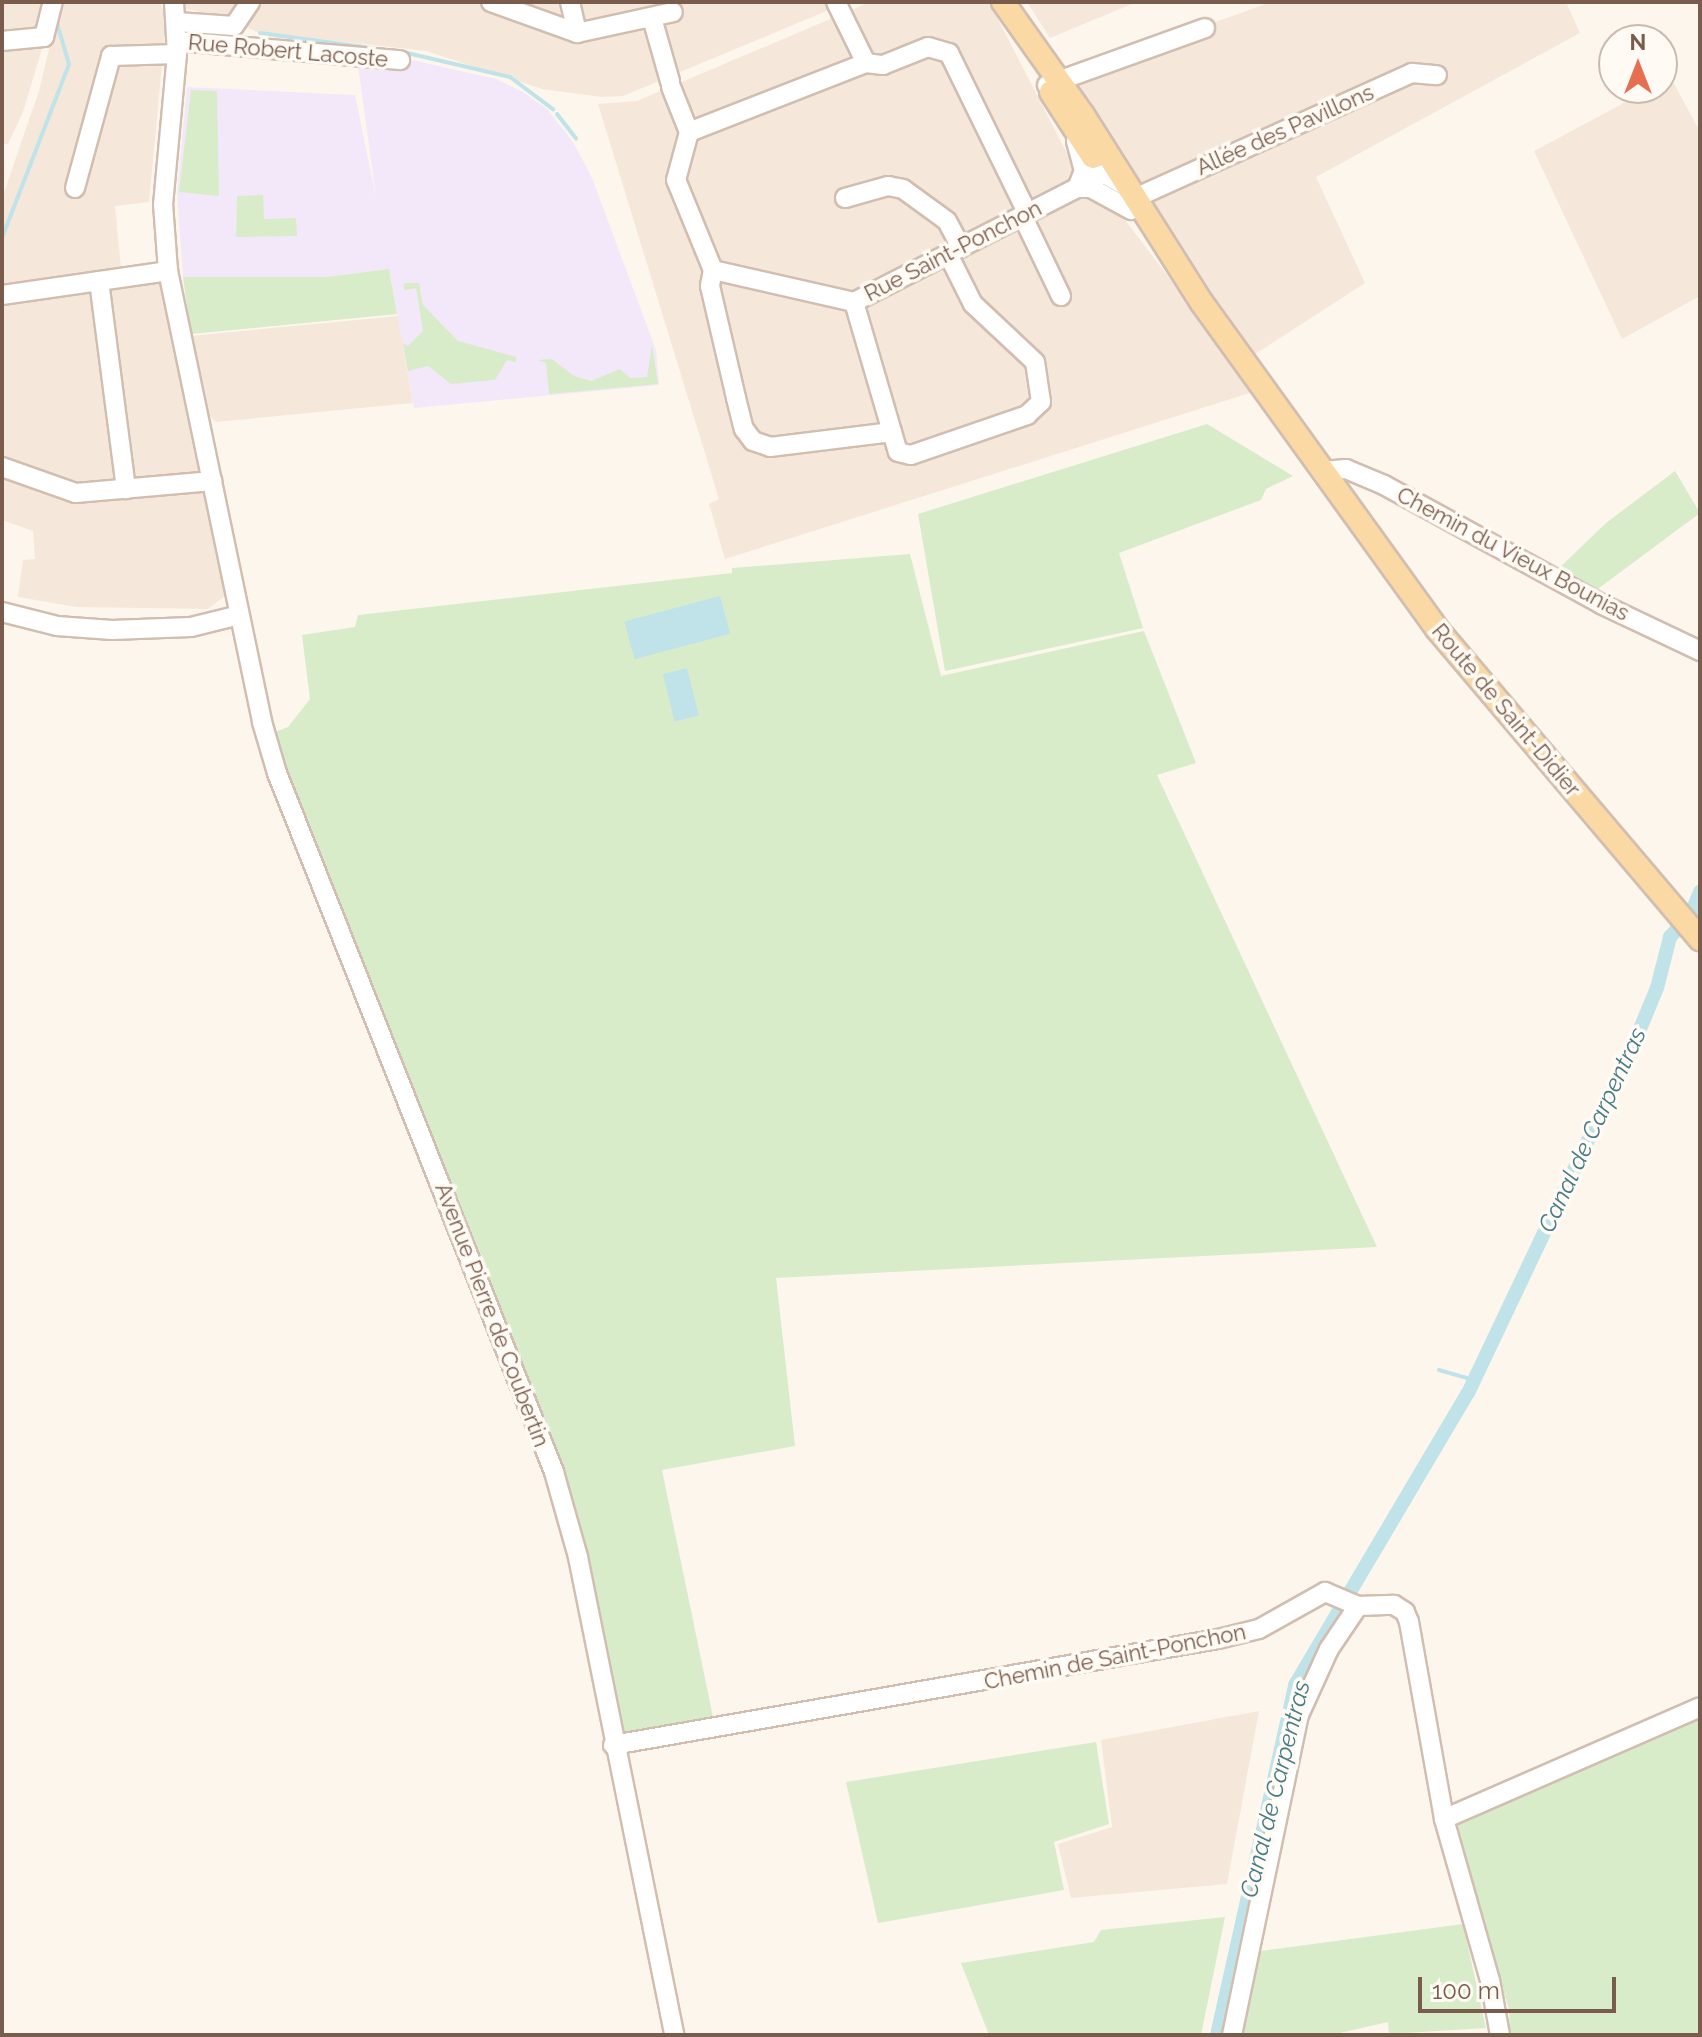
<!DOCTYPE html>
<html>
<head>
<meta charset="utf-8">
<style>
	body { margin:0 }
	#map { position:relative; width:1702px; height:2037px; overflow:hidden; background:#fdf6ec; font-family:Raleway,sans-serif }
	div>[style] { position:absolute }
	.residential>* { inset:0; background:#f5e8da }
	.education>* { inset:0; background:#f3e8fa }
	.green>* { inset:0; background:#d8ecc9 }
	.water>* { inset:0; background:#bfe3e8; transform-origin:0 0 }
	.stream>* { height:4px; margin:-2px; padding:0 2px; transform-origin:2px; border-radius:2px; background:#bfe3e8 }
	.canal>* { height:14px; margin:-7px; padding:0 7px; transform-origin:7px; border-radius:7px; background:#bfe3e8 }
	.roads { filter:drop-shadow(2px 0 #d1beb0) drop-shadow(-2px 0 #d1beb0) drop-shadow(0 2px #d1beb0) drop-shadow(0 -2px #d1beb0) }
	.minor>* { height:18px; margin:-9px; padding:0 9px; transform-origin:9px; border-radius:9px; background:#fff }
	.major>* { height:22px; margin:-11px; padding:0 11px; transform-origin:11px; border-radius:11px; background:#fbd9a5 }
	span { translate:-50% -50%; white-space:nowrap; text-align:center; line-height:1.15; -webkit-text-stroke:7px #fffaf3; paint-order:stroke }
	.street-label { font-size:22px; color:#7a5c4d }
	.water-label { font-size:24px; color:#437c86; font-style:italic }
	.frame { position:absolute; inset:0; border:4px solid #7a5c4d; pointer-events:none }
	.north { position:absolute; left:1598px; top:24px; width:80px; height:80px; box-sizing:border-box; background:#fffaf3; border:2px solid #cabbb1; border-radius:50%; rotate:0deg; font-size:22px; font-weight:700; line-height:32px; text-align:center; color:#7a5c4d }
	.north::after { content:''; display:block; margin:auto; width:28px; height:36px; background:#e76f51; clip-path:polygon(50% 0,100% 100%,50% 72%,0 100%) }
	.scale { position:absolute; left:1418px; top:1977px; width:198px; height:36px; box-sizing:border-box; border:4px solid #7a5c4d; border-top:0; padding-left:10px; font-size:24px; line-height:28px; white-space:nowrap; color:#7a5c4d; -webkit-text-stroke:6px #fffaf3; paint-order:stroke }
</style>
</head>
<body>
<div id="map">
	<div class="residential">
		<i style="clip-path:polygon(2px 2px,46px 2px,42px 49px,23px 112px,8px 144px,2px 144px)"></i>
		<i style="clip-path:polygon(60px 2px,161px 2px,166px 23px,149px 202px,115px 206px,121px 268px,158px 264px,225px 596px,208px 609px,76px 607px,18px 597px,23px 560px,35px 559px,33px 531px,2px 520px,2px 198px,39px 91px)"></i>
		<i style="clip-path:polygon(184px 2px,848px 2px,623px 96px,601px 97px,542px 89px,426px 51px,257px 32px,222px 16px,186px 9px)"></i>
		<i style="clip-path:polygon(870px 2px,989px 2px,1072px 163px,1115px 207px,1256px 391px,725px 559px,709px 504px,719px 499px,598px 104px,637px 101px)"></i>
		<i style="clip-path:polygon(1027px 2px,1137px 2px,1050px 38px)"></i>
		<i style="clip-path:polygon(1271px 2px,1566px 2px,1580px 33px,1316px 177px,1365px 283px,1249px 358px,1069px 75px)"></i>
		<i style="clip-path:polygon(1671px 78px,1700px 132px,1700px 296px,1622px 339px,1534px 151px,1652px 88px,1662px 88px)"></i>
		<i style="clip-path:polygon(398px 316px,413px 403px,216px 422px,204px 410px,190px 336px)"></i>
		<i style="clip-path:polygon(1259px 1711px,1227px 1884px,1071px 1898px,1058px 1844px,1112px 1827px,1101px 1740px)"></i>
	</div>
	<div class="education">
		<i style="clip-path:polygon(399px 57px,496px 79px,523px 92px,547px 109px,573px 142px,592px 178px,656px 350px,659px 385px,414px 408px,389px 269px,325px 277px,183px 277px,177px 192px,187px 87px,355px 95px,376px 197px,358px 66px)"></i>
	</div>
	<div class="green">
		<i style="clip-path:polygon(191px 90px,217px 91px,219px 196px,179px 192px)"></i>
		<i style="clip-path:polygon(263px 195px,264px 219px,296px 218px,297px 236px,236px 237px,237px 196px)"></i>
		<i style="clip-path:polygon(389px 269px,397px 314px,191px 334px,183px 277px,325px 277px)"></i>
		<i style="clip-path:polygon(404px 283px,419px 283px,423px 305px,458px 341px,516px 357px,516px 362px,507px 360px,495px 380px,451px 384px,428px 366px,408px 371px,403px 343px,408px 346px,423px 331px,416px 288px,404px 290px)"></i>
		<i style="clip-path:polygon(652px 344px,658px 384px,549px 394px,546px 363px,537px 360px,552px 359px,574px 376px,591px 381px,620px 369px,630px 378px,647px 377px)"></i>
		<i style="clip-path:polygon(1207px 424px,1293px 476px,1266px 489px,1261px 500px,1119px 553px,1143px 628px,945px 671px,918px 514px)"></i>
		<i style="clip-path:polygon(1675px 471px,1700px 513px,1591px 594px,1554px 573px,1606px 523px)"></i>
		<i style="clip-path:polygon(910px 554px,941px 676px,1144px 631px,1196px 763px,1157px 775px,1377px 1247px,776px 1278px,795px 1446px,662px 1470px,714px 1722px,620px 1738px,584px 1561px,270px 734px,288px 727px,310px 699px,302px 635px,355px 627px,358px 615px,732px 573px,732px 568px)"></i>
		<i style="clip-path:polygon(1700px 1714px,1700px 2035px,1510px 2035px,1509px 2009px,1454px 1839px,1459px 1823px)"></i>
		<i style="clip-path:polygon(1096px 1742px,1109px 1824px,1054px 1842px,1064px 1890px,878px 1923px,846px 1782px)"></i>
		<i style="clip-path:polygon(1225px 1917px,1201px 2035px,989px 2035px,961px 1963px,1094px 1942px,1101px 1930px)"></i>
		<i style="clip-path:polygon(1463px 1924px,1486px 2028px,1389px 2034px,1388px 2022px,1331px 2035px,1243px 2035px,1260px 1951px)"></i>
	</div>
	<div class="water">
		<i style="left:720px;top:596px;width:39px;height:99px;rotate:75deg"></i>
		<i style="left:687px;top:668px;width:49px;height:25px;rotate:76deg"></i>
	</div>
	<div class="stream">
		<i style="left:260px;top:33px;width:135px;rotate:7.7deg"></i>
		<i style="left:403px;top:52px;width:110px;rotate:13.2deg"></i>
		<i style="left:510px;top:77px;width:54px;rotate:36.7deg"></i>
		<i style="left:557px;top:114px;width:31px;rotate:52deg"></i>
		<i style="left:2px;top:238px;width:186px;rotate:-68.9deg"></i>
		<i style="left:69px;top:64px;width:46px;rotate:-106.5deg"></i>
		<i style="left:1439px;top:1370px;width:33px;rotate:16deg"></i>
	</div>
	<div class="canal">
		<i style="left:1217px;top:2035px;width:359px;rotate:-77.4deg"></i>
		<i style="left:1295px;top:1685px;width:339px;rotate:-59.4deg"></i>
		<i style="left:1468px;top:1393px;width:390px;rotate:-64.6deg"></i>
		<i style="left:1635px;top:1041px;width:57px;rotate:-67.5deg"></i>
		<i style="left:1657px;top:988px;width:53px;rotate:-75.7deg"></i>
		<i style="left:1670px;top:937px;width:31px;rotate:-48deg"></i>
		<i style="left:1691px;top:914px;width:24px;rotate:-68deg"></i>
	</div>
	<div class="roads">
		<div class="minor">
			<i style="left:174px;top:2px;width:52px;rotate:86.7deg"></i>
			<i style="left:177px;top:54px;width:151px;rotate:95.3deg"></i>
			<i style="left:163px;top:204px;width:67px;rotate:85.7deg"></i>
			<i style="left:168px;top:271px;width:461px;rotate:78.2deg"></i>
			<i style="left:262px;top:722px;width:53px;rotate:73.6deg"></i>
			<i style="left:277px;top:773px;width:752px;rotate:68.38deg"></i>
			<i style="left:554px;top:1472px;width:88px;rotate:74.2deg"></i>
			<i style="left:578px;top:1557px;width:488px;rotate:78.6deg"></i>
			<i style="left:491px;top:2px;width:91px;rotate:19.8deg"></i>
			<i style="left:577px;top:33px;width:98px;rotate:-12.3deg"></i>
			<i style="left:570px;top:2px;width:32px;rotate:77deg"></i>
			<i style="left:836px;top:2px;width:68px;rotate:63.8deg"></i>
			<i style="left:652px;top:18px;width:66px;rotate:74.1deg"></i>
			<i style="left:177px;top:22px;width:57px;rotate:4deg"></i>
			<i style="left:234px;top:26px;width:29px;rotate:-56deg"></i>
			<i style="left:2px;top:41px;width:42px;rotate:-5.4deg"></i>
			<i style="left:44px;top:37px;width:36px;rotate:-76deg"></i>
			<i style="left:177px;top:41px;width:224px;rotate:4.9deg"></i>
			<i style="left:1047px;top:85px;width:168px;rotate:-19.8deg"></i>
			<i style="left:671px;top:87px;width:48px;rotate:68.2deg"></i>
			<i style="left:1082px;top:181px;width:23px;rotate:-18deg"></i>
			<i style="left:1104px;top:174px;width:26px;rotate:29deg"></i>
			<i style="left:75px;top:188px;width:137px;rotate:-74.7deg"></i>
			<i style="left:111px;top:56px;width:66px;rotate:-1.7deg"></i>
			<i style="left:1077px;top:188px;width:14px"></i>
			<i style="left:1091px;top:188px;width:46px;rotate:28.8deg"></i>
			<i style="left:845px;top:198px;width:45px;rotate:-15.6deg"></i>
			<i style="left:888px;top:186px;width:15px;rotate:11deg"></i>
			<i style="left:903px;top:189px;width:54px;rotate:36deg"></i>
			<i style="left:947px;top:221px;width:30px;rotate:62deg"></i>
			<i style="left:1135px;top:198px;width:304px;rotate:-24.3deg"></i>
			<i style="left:1412px;top:73px;width:25px;rotate:5deg"></i>
			<i style="left:1022px;top:215px;width:90px;rotate:64.3deg"></i>
			<i style="left:713px;top:270px;width:97px;rotate:-112.3deg"></i>
			<i style="left:676px;top:180px;width:50px;rotate:-74.8deg"></i>
			<i style="left:689px;top:132px;width:190px;rotate:-21.3deg"></i>
			<i style="left:866px;top:63px;width:17px;rotate:7deg"></i>
			<i style="left:883px;top:65px;width:48px;rotate:-21.8deg"></i>
			<i style="left:928px;top:47px;width:22px;rotate:16deg"></i>
			<i style="left:949px;top:53px;width:177px;rotate:63.9deg"></i>
			<i style="left:713px;top:270px;width:145px;rotate:12.8deg"></i>
			<i style="left:854px;top:302px;width:250px;rotate:-27.1deg"></i>
			<i style="left:1077px;top:188px;width:18px;rotate:-68deg"></i>
			<i style="left:1084px;top:171px;width:31px;rotate:-105deg"></i>
			<i style="left:713px;top:270px;width:16px;rotate:101deg"></i>
			<i style="left:710px;top:286px;width:115px;rotate:76.9deg"></i>
			<i style="left:736px;top:398px;width:32px;rotate:76deg"></i>
			<i style="left:744px;top:429px;width:15px;rotate:53deg"></i>
			<i style="left:753px;top:441px;width:18px;rotate:19deg"></i>
			<i style="left:770px;top:447px;width:123px;rotate:-7deg"></i>
			<i style="left:99px;top:281px;width:210px;rotate:82.6deg"></i>
			<i style="left:2px;top:295px;width:168px;rotate:-8.2deg"></i>
			<i style="left:854px;top:302px;width:156px;rotate:73.7deg"></i>
			<i style="left:898px;top:452px;width:13px;rotate:13deg"></i>
			<i style="left:911px;top:455px;width:123px;rotate:-19deg"></i>
			<i style="left:1027px;top:415px;width:19px;rotate:-43deg"></i>
			<i style="left:1041px;top:402px;width:40px;rotate:-98.5deg"></i>
			<i style="left:1035px;top:362px;width:85px;rotate:-136.9deg"></i>
			<i style="left:973px;top:304px;width:56px;rotate:-116.6deg"></i>
			<i style="left:2px;top:467px;width:78px;rotate:19.4deg"></i>
			<i style="left:76px;top:493px;width:137px;rotate:-5deg"></i>
			<i style="left:1323px;top:471px;width:23px;rotate:-5deg"></i>
			<i style="left:1346px;top:469px;width:41px;rotate:22.8deg"></i>
			<i style="left:1384px;top:485px;width:247px;rotate:28.7deg"></i>
			<i style="left:1601px;top:604px;width:110px;rotate:25.4deg"></i>
			<i style="left:2px;top:612px;width:57px;rotate:14.3deg"></i>
			<i style="left:57px;top:626px;width:55px;rotate:4.2deg"></i>
			<i style="left:112px;top:630px;width:79px;rotate:-2.2deg"></i>
			<i style="left:191px;top:627px;width:49px;rotate:-14deg"></i>
			<i style="left:613px;top:1745px;width:614px;rotate:-9.94deg"></i>
			<i style="left:1218px;top:1639px;width:42px;rotate:-13.7deg"></i>
			<i style="left:1259px;top:1629px;width:76px;rotate:-29.3deg"></i>
			<i style="left:1325px;top:1592px;width:36px;rotate:23deg"></i>
			<i style="left:1358px;top:1606px;width:36px;rotate:-2deg"></i>
			<i style="left:1394px;top:1605px;width:13px;rotate:32deg"></i>
			<i style="left:1405px;top:1612px;width:11px;rotate:68deg"></i>
			<i style="left:1409px;top:1622px;width:200px;rotate:79.9deg"></i>
			<i style="left:1444px;top:1819px;width:167px;rotate:74.1deg"></i>
			<i style="left:1490px;top:1980px;width:56px;rotate:79.7deg"></i>
			<i style="left:1444px;top:1819px;width:279px;rotate:-23.6deg"></i>
			<i style="left:1232px;top:2035px;width:327px;rotate:-78.2deg"></i>
			<i style="left:1299px;top:1715px;width:72px;rotate:-65.6deg"></i>
			<i style="left:1329px;top:1649px;width:52px;rotate:-56deg"></i>
		</div>
		<div class="major">
			<i style="left:1003px;top:2px;width:138px;rotate:54.7deg"></i>
			<i style="left:1083px;top:115px;width:222px;rotate:57.7deg"></i>
			<i style="left:1202px;top:303px;width:402px;rotate:54.2deg"></i>
			<i style="left:1437px;top:629px;width:407px;rotate:49.7deg"></i>
			<i style="left:1051px;top:92px;width:77px;rotate:57.1deg"></i>
		</div>
	</div>
	<div class="street-label">
		<span style="left:288px;top:51px;rotate:5deg">Rue Robert Lacoste</span>
		<span style="left:1285px;top:130px;rotate:-24deg">Allée des Pavillons</span>
		<span style="left:953px;top:251px;rotate:-27deg">Rue Saint-Ponchon</span>
		<span style="left:1513px;top:554px;rotate:28deg">Chemin du Vieux Bounias</span>
		<span style="left:1506px;top:710px;rotate:50deg">Route de Saint-Didier</span>
		<span style="left:492px;top:1315px;rotate:69deg">Avenue Pierre de Coubertin</span>
		<span style="left:1115px;top:1657px;rotate:-11deg">Chemin de Saint-Ponchon</span>
	</div>
	<div class="water-label">
		<span style="left:1592px;top:1130px;rotate:-65deg">Canal de Carpentras</span>
		<span style="left:1275px;top:1789px;rotate:-76deg">Canal de Carpentras</span>
	</div>
	<div class="frame"></div>
	<div class="north">N</div>
	<div class="scale">100 m</div>
</div>
</body>
</html>
